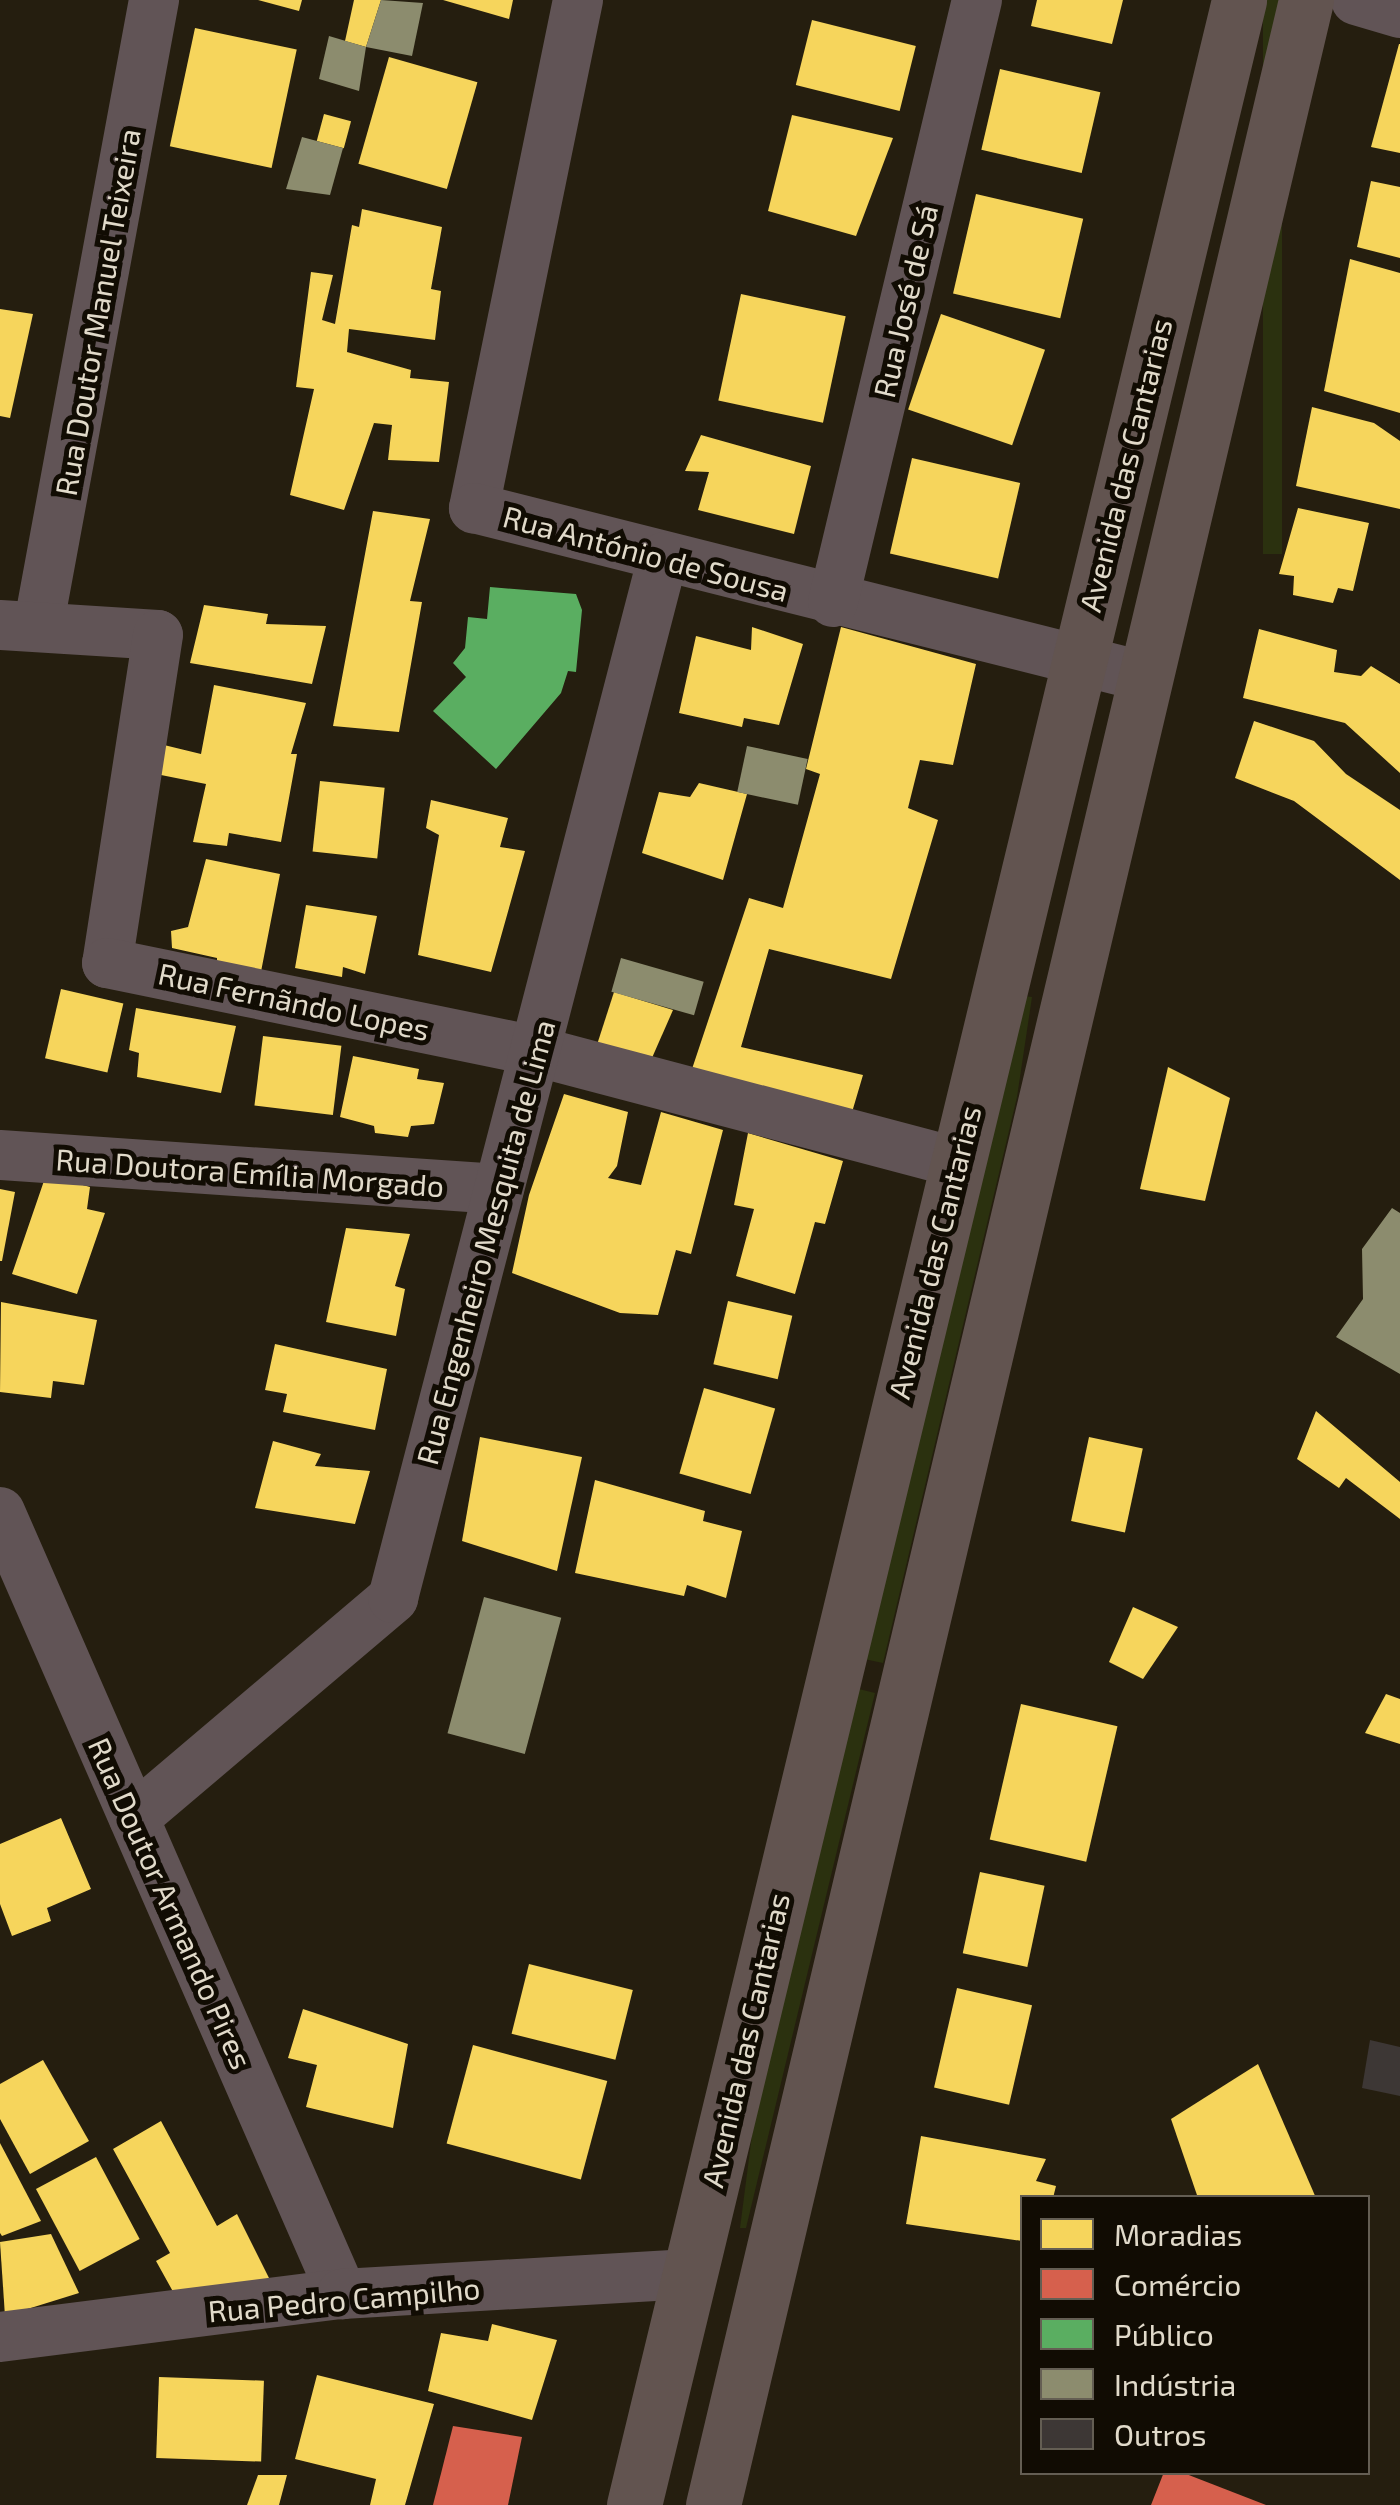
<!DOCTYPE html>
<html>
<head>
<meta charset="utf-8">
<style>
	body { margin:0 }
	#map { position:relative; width:1400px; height:2505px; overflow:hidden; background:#251e0f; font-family:"Exo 2",sans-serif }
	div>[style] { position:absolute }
	.green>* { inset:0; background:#2b310f; transform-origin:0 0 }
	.homes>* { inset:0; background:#f6d55c; transform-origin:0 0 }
	.shops>* { inset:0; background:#d6604d }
	.public>* { inset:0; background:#5aae61 }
	.industry>* { inset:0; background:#8c8c6e; transform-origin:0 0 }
	.building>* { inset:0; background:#3d3735 }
	.street>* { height:50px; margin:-25px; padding:0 25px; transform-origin:25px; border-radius:25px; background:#615456 }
	.primary>* { height:55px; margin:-27.5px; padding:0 27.5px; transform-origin:27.5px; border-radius:27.5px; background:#625450 }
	span { translate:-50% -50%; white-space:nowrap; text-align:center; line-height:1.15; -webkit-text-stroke:10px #110c03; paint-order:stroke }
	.street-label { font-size:30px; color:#e1daca }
	.legend { position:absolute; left:1020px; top:2195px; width:350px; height:280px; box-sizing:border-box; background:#110c03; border:2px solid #645e53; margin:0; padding:12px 18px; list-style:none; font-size:30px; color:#e1daca }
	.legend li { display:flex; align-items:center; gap:20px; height:50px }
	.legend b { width:50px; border:2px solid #645e53 }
</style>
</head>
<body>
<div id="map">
	<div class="green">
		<i style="left:1263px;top:0;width:19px;height:554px"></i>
		<i style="clip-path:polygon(1023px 996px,1032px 997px,1017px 1097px,883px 1663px,864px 1659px)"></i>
		<i style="clip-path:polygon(855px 1688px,875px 1693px,746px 2228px,740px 2228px,756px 2104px)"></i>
	</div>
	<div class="homes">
		<i style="clip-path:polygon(258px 0,302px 0,299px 11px)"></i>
		<i style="clip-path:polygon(354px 0,381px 0,366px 47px,345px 41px)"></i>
		<i style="clip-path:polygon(443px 0,513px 0,509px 19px)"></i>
		<i style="clip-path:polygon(1037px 0,1123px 0,1112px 44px,1031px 26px)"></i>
		<i style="left:812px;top:20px;width:107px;height:67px;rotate:14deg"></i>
		<i style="left:195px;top:28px;width:104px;height:121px;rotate:12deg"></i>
		<i style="clip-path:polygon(1399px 44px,1400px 44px,1400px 153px,1371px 147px)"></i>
		<i style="left:389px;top:57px;width:92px;height:111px;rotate:16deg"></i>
		<i style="left:1000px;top:69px;width:103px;height:83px;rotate:13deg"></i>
		<i style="left:324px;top:114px;width:28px;height:28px;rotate:15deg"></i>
		<i style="clip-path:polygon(792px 115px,893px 138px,856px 236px,768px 211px)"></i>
		<i style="clip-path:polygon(1371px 181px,1400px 187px,1400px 258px,1357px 247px)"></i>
		<i style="left:976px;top:194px;width:110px;height:102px;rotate:13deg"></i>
		<i style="clip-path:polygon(362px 209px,442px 227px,431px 289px,441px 291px,435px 340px,349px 329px,347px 352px,411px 370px,410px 378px,449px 382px,439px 462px,388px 460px,392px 425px,374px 423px,344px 510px,290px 495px,314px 389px,296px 387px,311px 272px,333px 275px,322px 320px,335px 324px,352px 225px,359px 227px)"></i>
		<i style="clip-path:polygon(1350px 259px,1400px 273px,1400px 413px,1324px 391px)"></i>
		<i style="left:741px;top:294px;width:107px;height:109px;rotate:12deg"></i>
		<i style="clip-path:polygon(0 309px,33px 314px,10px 418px,0 416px)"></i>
		<i style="left:941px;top:314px;width:110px;height:101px;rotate:19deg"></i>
		<i style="clip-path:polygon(1312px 407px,1374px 423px,1400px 441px,1400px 509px,1296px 486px)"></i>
		<i style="clip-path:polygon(701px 435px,811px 466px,794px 534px,698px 510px,709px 472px,685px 471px)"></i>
		<i style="left:912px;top:458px;width:111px;height:98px;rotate:13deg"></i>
		<i style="clip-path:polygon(1298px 508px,1369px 523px,1353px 591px,1338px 588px,1333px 603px,1293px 595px,1294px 576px,1279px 574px)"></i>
		<i style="clip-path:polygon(373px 511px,430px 519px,410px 601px,422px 602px,399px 732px,333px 726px)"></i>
		<i style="clip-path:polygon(204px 605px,268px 614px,266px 624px,326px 626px,312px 684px,190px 663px)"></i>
		<i style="clip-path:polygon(752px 627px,803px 644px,779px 725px,744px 718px,742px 727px,679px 713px,696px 636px,751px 650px)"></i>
		<i style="clip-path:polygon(841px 627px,976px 664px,953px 765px,920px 760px,908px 808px,938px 820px,891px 979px,769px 949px,741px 1047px,863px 1075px,850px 1119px,688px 1081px,749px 898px,783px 908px,820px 774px,806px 769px)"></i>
		<i style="clip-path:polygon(1259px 629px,1337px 650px,1334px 672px,1361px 676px,1371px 666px,1400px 684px,1400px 773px,1345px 723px,1243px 698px)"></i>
		<i style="clip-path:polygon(214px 685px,306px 703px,291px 754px,297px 754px,281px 842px,229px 833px,227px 846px,193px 842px,206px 784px,161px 775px,164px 745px,201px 754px)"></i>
		<i style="clip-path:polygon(1254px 721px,1314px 741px,1346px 774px,1400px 810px,1400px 880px,1294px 801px,1235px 778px)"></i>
		<i style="left:320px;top:781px;width:65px;height:71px;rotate:6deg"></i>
		<i style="clip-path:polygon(699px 783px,747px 794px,723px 880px,642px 853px,659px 792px,690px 797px)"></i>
		<i style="clip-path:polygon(431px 800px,508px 818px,500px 847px,525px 851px,491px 972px,418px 955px,439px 835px,426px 828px)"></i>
		<i style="clip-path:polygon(206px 859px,280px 874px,259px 982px,217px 977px,217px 958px,172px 948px,171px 931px,188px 927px)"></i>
		<i style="clip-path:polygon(306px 905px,377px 916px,365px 974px,343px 967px,342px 977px,295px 968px)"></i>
		<i style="left:61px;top:989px;width:64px;height:71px;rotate:13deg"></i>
		<i style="clip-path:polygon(614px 992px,673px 1010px,648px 1067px,594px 1054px)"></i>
		<i style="clip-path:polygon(136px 1008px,236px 1026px,221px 1093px,137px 1077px,139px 1053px,129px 1050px)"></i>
		<i style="left:263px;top:1036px;width:79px;height:70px;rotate:7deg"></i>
		<i style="clip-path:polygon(353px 1056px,419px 1069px,417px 1079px,444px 1083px,434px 1124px,411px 1126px,408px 1137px,375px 1133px,374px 1126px,340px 1117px)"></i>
		<i style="clip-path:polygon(1168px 1067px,1230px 1098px,1205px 1201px,1140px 1189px)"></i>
		<i style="clip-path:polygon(564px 1094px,628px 1112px,617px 1166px,608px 1178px,641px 1185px,661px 1112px,723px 1130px,691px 1254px,676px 1250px,658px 1315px,620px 1313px,512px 1273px,529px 1195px)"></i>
		<i style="clip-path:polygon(748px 1133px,843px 1161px,825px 1224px,815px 1222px,795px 1294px,736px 1276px,754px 1209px,734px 1205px)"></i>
		<i style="clip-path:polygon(46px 1175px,90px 1187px,87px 1209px,105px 1213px,77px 1294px,12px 1274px)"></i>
		<i style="clip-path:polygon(0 1189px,15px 1192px,2px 1261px,0 1261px)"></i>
		<i style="clip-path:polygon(346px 1228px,410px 1234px,395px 1286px,405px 1289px,396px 1336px,326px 1322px)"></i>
		<i style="left:728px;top:1301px;width:66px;height:65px;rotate:13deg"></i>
		<i style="clip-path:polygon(1px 1302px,97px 1320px,84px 1385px,53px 1381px,51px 1398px,0 1392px)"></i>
		<i style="clip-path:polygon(275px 1344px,387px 1369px,375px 1430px,283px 1412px,287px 1394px,265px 1390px)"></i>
		<i style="left:704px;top:1388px;width:74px;height:89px;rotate:16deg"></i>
		<i style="clip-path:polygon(1316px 1411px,1400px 1482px,1400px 1519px,1346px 1478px,1339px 1488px,1297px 1459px)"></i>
		<i style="clip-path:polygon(480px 1437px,582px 1457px,557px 1571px,462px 1541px)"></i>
		<i style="left:1089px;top:1437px;width:55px;height:86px;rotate:12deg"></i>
		<i style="clip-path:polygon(273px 1441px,321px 1454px,315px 1466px,370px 1471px,355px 1524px,255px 1508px)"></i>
		<i style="clip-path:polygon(595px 1480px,705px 1511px,703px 1521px,742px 1531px,726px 1598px,687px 1585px,684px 1596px,575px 1573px)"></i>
		<i style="clip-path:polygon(1133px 1607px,1178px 1627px,1143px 1679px,1109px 1662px)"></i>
		<i style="clip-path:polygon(1386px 1694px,1400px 1699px,1400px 1744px,1365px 1733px)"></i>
		<i style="left:1021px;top:1704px;width:99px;height:139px;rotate:13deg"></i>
		<i style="clip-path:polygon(61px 1818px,91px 1889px,47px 1908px,51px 1921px,12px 1936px,0 1904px,0 1844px)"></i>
		<i style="left:980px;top:1872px;width:66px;height:83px;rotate:12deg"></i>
		<i style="left:529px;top:1964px;width:107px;height:72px;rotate:14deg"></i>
		<i style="left:957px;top:1988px;width:77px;height:102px;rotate:13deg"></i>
		<i style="clip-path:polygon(303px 2009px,408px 2044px,393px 2128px,306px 2107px,317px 2065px,288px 2058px)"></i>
		<i style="left:473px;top:2045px;width:139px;height:102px;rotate:15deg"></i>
		<i style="clip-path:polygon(43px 2060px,89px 2141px,30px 2174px,0 2119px,0 2084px)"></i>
		<i style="clip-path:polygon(1258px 2064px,1316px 2198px,1198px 2198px,1171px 2119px)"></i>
		<i style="clip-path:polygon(161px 2121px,217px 2226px,237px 2214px,278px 2296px,181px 2306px,156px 2261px,170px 2253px,113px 2149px)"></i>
		<i style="clip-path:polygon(921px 2136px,1046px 2159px,1036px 2181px,1056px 2186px,1053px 2198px,1022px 2198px,1022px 2241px,906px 2224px)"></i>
		<i style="clip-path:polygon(0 2143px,41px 2221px,2px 2236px,0 2233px)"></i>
		<i style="left:96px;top:2157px;width:93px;height:68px;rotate:62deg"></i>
		<i style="clip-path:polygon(51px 2234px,79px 2293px,5px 2316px,0 2242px)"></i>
		<i style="clip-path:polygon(492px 2324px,557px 2340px,532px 2420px,428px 2391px,441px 2333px,488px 2341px)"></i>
		<i style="clip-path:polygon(317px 2375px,434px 2404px,405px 2505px,370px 2505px,376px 2479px,295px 2459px)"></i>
		<i style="left:159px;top:2377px;width:105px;height:81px;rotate:2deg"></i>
		<i style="clip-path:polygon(258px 2475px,287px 2475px,279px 2505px,247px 2505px)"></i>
	</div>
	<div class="shops">
		<i style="clip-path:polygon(453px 2426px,522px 2437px,508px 2505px,433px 2505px)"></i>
		<i style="clip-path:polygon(1164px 2472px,1181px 2472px,1266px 2505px,1151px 2505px)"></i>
	</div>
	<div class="public">
		<i style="clip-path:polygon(490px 587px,576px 594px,582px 610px,576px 672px,568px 671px,561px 693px,496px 769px,433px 711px,466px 677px,453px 663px,465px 648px,468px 617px,487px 619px)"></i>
	</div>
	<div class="industry">
		<i style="clip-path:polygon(381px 0,423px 3px,412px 56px,366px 47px)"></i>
		<i style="clip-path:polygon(329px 36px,366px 47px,359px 91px,319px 79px)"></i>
		<i style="clip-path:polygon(302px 137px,343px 148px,330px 195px,286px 189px)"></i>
		<i style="left:747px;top:746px;width:62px;height:47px;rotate:12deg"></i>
		<i style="left:621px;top:958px;width:86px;height:35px;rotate:16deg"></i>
		<i style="clip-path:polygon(1392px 1208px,1400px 1213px,1400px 1374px,1336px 1337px,1363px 1299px,1362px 1249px)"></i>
		<i style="left:484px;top:1597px;width:80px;height:141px;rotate:15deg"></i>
	</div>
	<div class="building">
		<i style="clip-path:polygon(1370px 2040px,1400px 2047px,1400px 2096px,1362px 2088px)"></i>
	</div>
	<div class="street">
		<i style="left:578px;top:0;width:519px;rotate:101.57deg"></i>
		<i style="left:474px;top:508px;width:693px;rotate:14.12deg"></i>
		<i style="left:1356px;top:0;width:46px;rotate:16.5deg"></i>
		<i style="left:833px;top:602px;width:619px;rotate:-76.55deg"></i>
		<i style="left:39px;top:623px;width:634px;rotate:-79.54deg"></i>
		<i style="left:0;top:625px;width:158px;rotate:3.6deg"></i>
		<i style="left:158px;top:635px;width:332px;rotate:98.8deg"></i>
		<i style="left:107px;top:963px;width:437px;rotate:11.6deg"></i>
		<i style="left:535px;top:1051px;width:434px;rotate:14.8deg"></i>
		<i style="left:0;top:1155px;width:500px;rotate:3.9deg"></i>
		<i style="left:0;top:1512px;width:854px;rotate:66.38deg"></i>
		<i style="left:134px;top:1818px;width:340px;rotate:-40.3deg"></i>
		<i style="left:393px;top:1598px;width:1075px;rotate:-75.46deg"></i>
		<i style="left:0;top:2337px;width:345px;rotate:-7.2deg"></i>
		<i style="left:342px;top:2294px;width:348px;rotate:-3.3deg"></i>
	</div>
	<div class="primary">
		<i style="left:634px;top:2505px;width:2577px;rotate:-76.42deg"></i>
		<i style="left:713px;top:2505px;width:2574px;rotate:-76.68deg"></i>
	</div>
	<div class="street-label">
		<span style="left:905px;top:301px;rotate:-77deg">Rua José de Sá</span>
		<span style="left:97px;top:312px;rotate:-80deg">Rua Doutor Manuel Teixeira</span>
		<span style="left:1125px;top:465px;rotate:-76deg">Avenida das Cantarias</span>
		<span style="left:646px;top:553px;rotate:15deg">Rua António de Sousa</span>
		<span style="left:294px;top:1001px;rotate:12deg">Rua Fernãndo Lopes</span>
		<span style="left:250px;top:1172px;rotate:4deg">Rua Doutora Emília Morgado</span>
		<span style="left:485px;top:1242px;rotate:-75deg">Rua Engenheiro Mesquita de Lima</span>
		<span style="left:934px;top:1252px;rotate:-76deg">Avenida das Cantarias</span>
		<span style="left:171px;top:1903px;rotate:66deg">Rua Doutor Armando Pires</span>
		<span style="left:745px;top:2040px;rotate:-77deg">Avenida das Cantarias</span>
		<span style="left:344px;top:2299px;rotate:-5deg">Rua Pedro Campilho</span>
	</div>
	<ul class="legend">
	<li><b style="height:28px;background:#f6d55c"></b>Moradias</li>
	<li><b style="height:28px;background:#d6604d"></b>Comércio</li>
	<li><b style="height:28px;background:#5aae61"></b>Público</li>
	<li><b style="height:28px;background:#8c8c6e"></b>Indústria</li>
	<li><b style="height:28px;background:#3d3735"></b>Outros</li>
	</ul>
</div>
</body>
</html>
